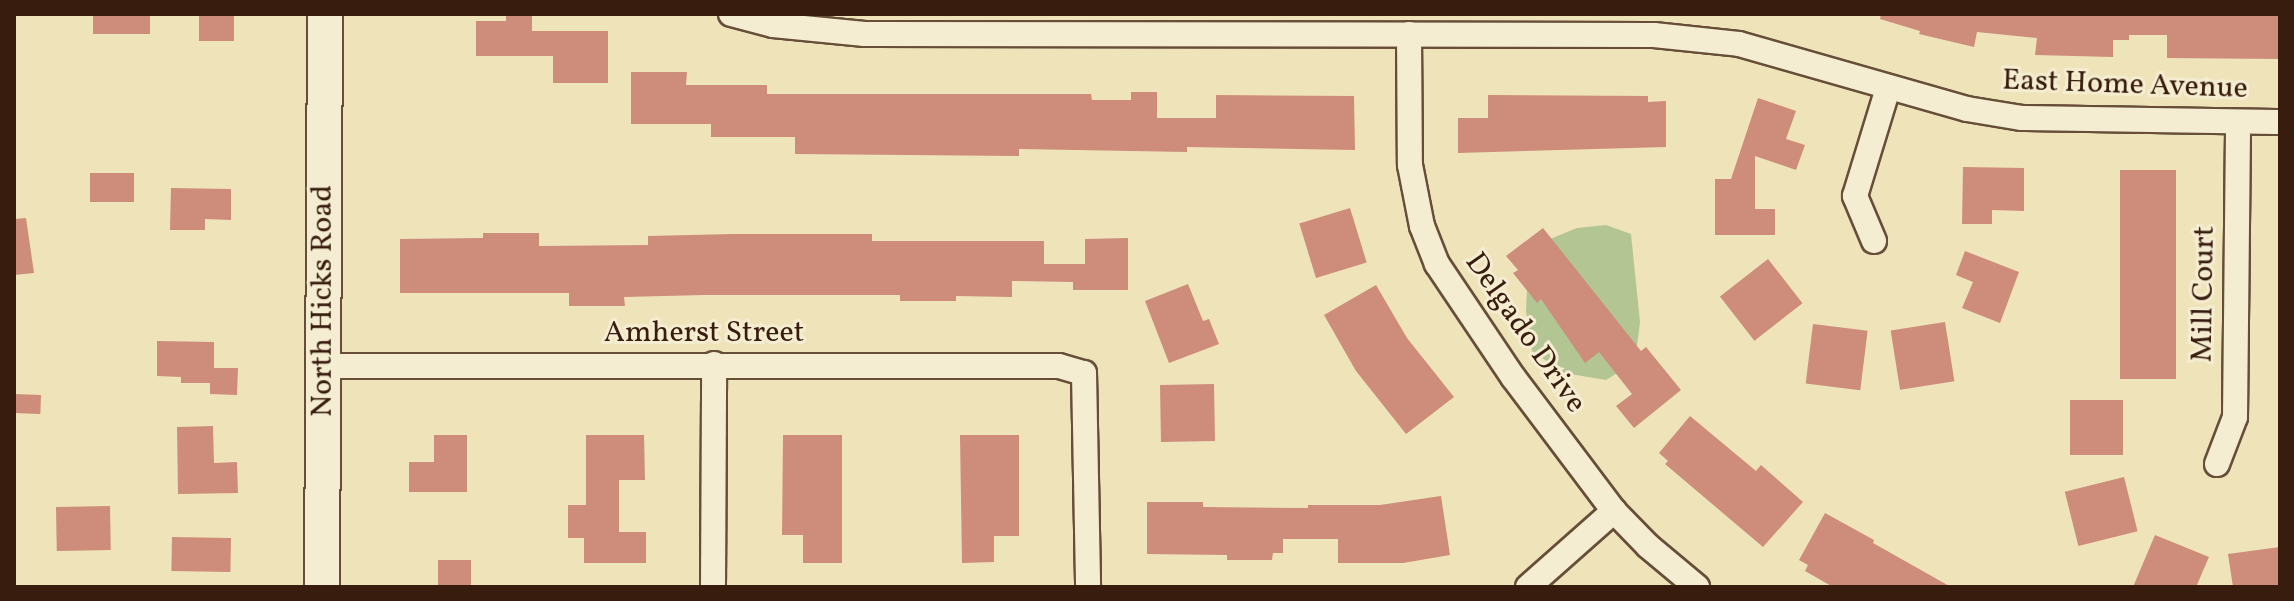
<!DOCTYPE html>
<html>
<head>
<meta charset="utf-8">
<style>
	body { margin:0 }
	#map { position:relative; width:2294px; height:601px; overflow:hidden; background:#efe3ba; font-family:Vollkorn,serif }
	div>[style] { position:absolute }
	.green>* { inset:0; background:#b4c594 }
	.building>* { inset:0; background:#ce8c7b; transform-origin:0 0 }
	.roads { filter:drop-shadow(2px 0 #664e38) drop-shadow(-2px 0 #664e38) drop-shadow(0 2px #664e38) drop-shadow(0 -2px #664e38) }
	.street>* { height:24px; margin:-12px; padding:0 12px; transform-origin:12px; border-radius:12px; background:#f5edd2 }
	.secondary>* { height:34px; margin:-17px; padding:0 17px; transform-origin:17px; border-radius:17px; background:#f5edd2 }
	span { translate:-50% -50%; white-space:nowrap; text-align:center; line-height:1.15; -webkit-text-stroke:6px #f5edd2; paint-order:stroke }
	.street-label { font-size:30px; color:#381c0d }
	.frame { position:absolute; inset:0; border:16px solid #381c0d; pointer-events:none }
</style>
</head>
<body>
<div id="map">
	<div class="green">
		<i style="clip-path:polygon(1606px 225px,1631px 234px,1640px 322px,1635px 362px,1606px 380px,1564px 373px,1532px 351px,1526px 311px,1528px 266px,1550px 239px,1577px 228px)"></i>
	</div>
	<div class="building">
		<i style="left:93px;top:14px;width:57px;height:20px"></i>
		<i style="left:199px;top:14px;width:35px;height:27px"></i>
		<i style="clip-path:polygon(506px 14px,532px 14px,532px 31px,608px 31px,608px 83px,553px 83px,553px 56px,476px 56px,476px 21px,506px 21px)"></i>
		<i style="clip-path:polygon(1881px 14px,2280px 14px,2280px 59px,2167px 58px,2167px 35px,2129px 35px,2129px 40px,2113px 40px,2113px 57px,2035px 55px,2037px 38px,1977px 32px,1974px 47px,1919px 34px,1920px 31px,1880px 19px)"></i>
		<i style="clip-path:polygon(631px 72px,687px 72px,686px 85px,767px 85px,767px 94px,1091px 94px,1092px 100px,1131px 100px,1131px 92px,1157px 92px,1157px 118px,1216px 118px,1216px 95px,1354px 96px,1355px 150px,1187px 147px,1187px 152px,1019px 149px,1019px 156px,795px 154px,795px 137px,711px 137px,711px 124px,631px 124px)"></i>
		<i style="clip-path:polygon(1488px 95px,1648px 96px,1648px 102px,1666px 101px,1666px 147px,1458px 153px,1458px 118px,1488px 118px)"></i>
		<i style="clip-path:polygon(1758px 98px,1796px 111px,1786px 139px,1805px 145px,1796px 170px,1755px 156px,1755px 209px,1775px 209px,1775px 235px,1715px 235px,1715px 179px,1731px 179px)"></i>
		<i style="clip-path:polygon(1963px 167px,2024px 168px,2024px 211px,1992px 210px,1992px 224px,1962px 224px)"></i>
		<i style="left:2120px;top:170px;width:56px;height:209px"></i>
		<i style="left:90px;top:173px;width:44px;height:29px"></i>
		<i style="clip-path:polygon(171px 188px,231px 189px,231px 220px,205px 219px,205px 230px,170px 230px)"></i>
		<i style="left:1350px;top:208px;width:57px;height:53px;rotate:73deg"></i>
		<i style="clip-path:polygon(26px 218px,34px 273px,14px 275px,14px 219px)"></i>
		<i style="clip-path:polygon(1543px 228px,1641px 351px,1646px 347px,1681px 390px,1634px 428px,1616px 406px,1632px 394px,1599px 352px,1585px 363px,1541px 299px,1537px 303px,1513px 273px,1518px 270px,1506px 256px)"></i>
		<i style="clip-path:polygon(483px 233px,539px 233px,539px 246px,648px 245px,648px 236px,733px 234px,872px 234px,872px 241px,1044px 241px,1044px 264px,1085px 264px,1085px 239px,1128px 238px,1128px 290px,1073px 290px,1073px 282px,1012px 281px,1012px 297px,956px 296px,956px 301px,900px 301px,900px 295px,704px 295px,624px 297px,625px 306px,569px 306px,569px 293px,400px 293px,400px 239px,483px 238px)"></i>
		<i style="clip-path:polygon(1965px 251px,2019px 272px,2000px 323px,1962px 308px,1973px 282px,1956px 275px)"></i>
		<i style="left:1768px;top:259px;width:56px;height:61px;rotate:52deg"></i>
		<i style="clip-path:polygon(1188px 284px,1203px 321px,1209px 319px,1219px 344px,1169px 363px,1145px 301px)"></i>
		<i style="clip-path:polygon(1376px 285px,1407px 338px,1454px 397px,1406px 434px,1356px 371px,1324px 315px)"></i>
		<i style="left:1945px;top:322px;width:60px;height:55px;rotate:81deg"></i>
		<i style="left:1813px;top:324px;width:55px;height:60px;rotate:7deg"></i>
		<i style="clip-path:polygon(157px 341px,214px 342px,214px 368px,238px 368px,237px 395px,210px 394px,210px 383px,181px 383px,181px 377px,157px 376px)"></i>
		<i style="left:1214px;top:384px;width:57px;height:54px;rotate:89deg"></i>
		<i style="left:14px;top:394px;width:27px;height:19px;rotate:2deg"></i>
		<i style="left:2070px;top:400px;width:53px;height:55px"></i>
		<i style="clip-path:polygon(1690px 416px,1756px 471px,1761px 465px,1803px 502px,1763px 547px,1665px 464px,1668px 461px,1659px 453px)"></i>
		<i style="clip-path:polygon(213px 426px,214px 463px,237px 462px,238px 493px,178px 494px,177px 427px)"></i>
		<i style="clip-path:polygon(434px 435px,467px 435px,467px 492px,409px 492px,409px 462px,434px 462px)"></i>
		<i style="clip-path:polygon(586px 435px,644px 435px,645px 480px,619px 480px,619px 532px,646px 532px,646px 563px,584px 563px,584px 538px,568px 538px,568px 505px,586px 505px)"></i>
		<i style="clip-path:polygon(783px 435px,842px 435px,842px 563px,803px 563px,803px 535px,782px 535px)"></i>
		<i style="clip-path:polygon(960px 435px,1019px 435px,1019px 536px,994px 536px,994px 562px,962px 563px)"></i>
		<i style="left:2124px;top:477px;width:56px;height:61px;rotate:76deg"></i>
		<i style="clip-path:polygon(1441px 496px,1450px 555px,1403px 563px,1338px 563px,1338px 539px,1283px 539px,1283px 553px,1273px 553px,1272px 560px,1227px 560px,1227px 555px,1147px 554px,1147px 502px,1203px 502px,1203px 507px,1308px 508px,1308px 505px,1380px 505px)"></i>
		<i style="left:110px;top:506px;width:44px;height:54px;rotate:89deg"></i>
		<i style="clip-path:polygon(1825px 513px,1874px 540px,1873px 543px,1951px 587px,1833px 587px,1805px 571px,1808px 565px,1799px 560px)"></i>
		<i style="clip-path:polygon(2155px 535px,2209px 557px,2196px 587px,2133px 587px)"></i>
		<i style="left:172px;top:537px;width:59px;height:34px;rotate:1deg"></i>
		<i style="clip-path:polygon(2280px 547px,2280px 587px,2233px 587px,2228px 554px)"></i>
		<i style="left:438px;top:560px;width:33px;height:27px"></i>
	</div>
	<div class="roads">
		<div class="street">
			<i style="left:731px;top:14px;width:43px;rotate:14.7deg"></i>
			<i style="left:773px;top:25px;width:92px;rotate:5.6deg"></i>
			<i style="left:865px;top:34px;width:789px;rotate:0.07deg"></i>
			<i style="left:1654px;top:35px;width:85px;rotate:6deg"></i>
			<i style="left:1739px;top:44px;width:237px;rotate:15.9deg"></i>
			<i style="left:1967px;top:109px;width:56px;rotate:9.3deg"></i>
			<i style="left:2022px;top:118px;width:258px;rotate:0.9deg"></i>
			<i style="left:1409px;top:34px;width:131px;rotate:89.6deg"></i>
			<i style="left:1410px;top:165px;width:62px;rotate:78.9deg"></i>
			<i style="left:1422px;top:226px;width:41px;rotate:68.5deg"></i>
			<i style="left:1437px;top:264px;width:136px;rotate:56.1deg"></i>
			<i style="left:1513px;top:377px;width:168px;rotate:53deg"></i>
			<i style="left:1614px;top:511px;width:49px;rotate:45.8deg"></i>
			<i style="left:1648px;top:546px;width:64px;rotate:39.9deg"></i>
			<i style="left:1874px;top:241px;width:49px;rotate:-112.9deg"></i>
			<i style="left:1855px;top:196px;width:113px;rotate:-73deg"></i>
			<i style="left:323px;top:366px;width:736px"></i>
			<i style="left:1059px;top:366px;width:26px;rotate:16deg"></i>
			<i style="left:1084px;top:373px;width:214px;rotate:88.9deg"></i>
			<i style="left:2217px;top:464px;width:50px;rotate:-69deg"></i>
			<i style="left:2235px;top:417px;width:295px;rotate:-89.4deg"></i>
			<i style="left:713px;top:587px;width:223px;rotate:-89.7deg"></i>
			<i style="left:1528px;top:587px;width:115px;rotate:-41.5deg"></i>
		</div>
		<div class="secondary">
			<i style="left:322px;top:587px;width:573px;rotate:-89.7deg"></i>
		</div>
	</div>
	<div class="street-label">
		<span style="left:2125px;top:85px;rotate:2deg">East Home Avenue</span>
		<span style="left:2204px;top:294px;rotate:-89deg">Mill Court</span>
		<span style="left:323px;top:301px;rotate:-90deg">North Hicks Road</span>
		<span style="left:704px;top:333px">Amherst Street</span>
		<span style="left:1525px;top:333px;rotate:55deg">Delgado Drive</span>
	</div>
	<div class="frame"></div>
</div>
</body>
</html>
